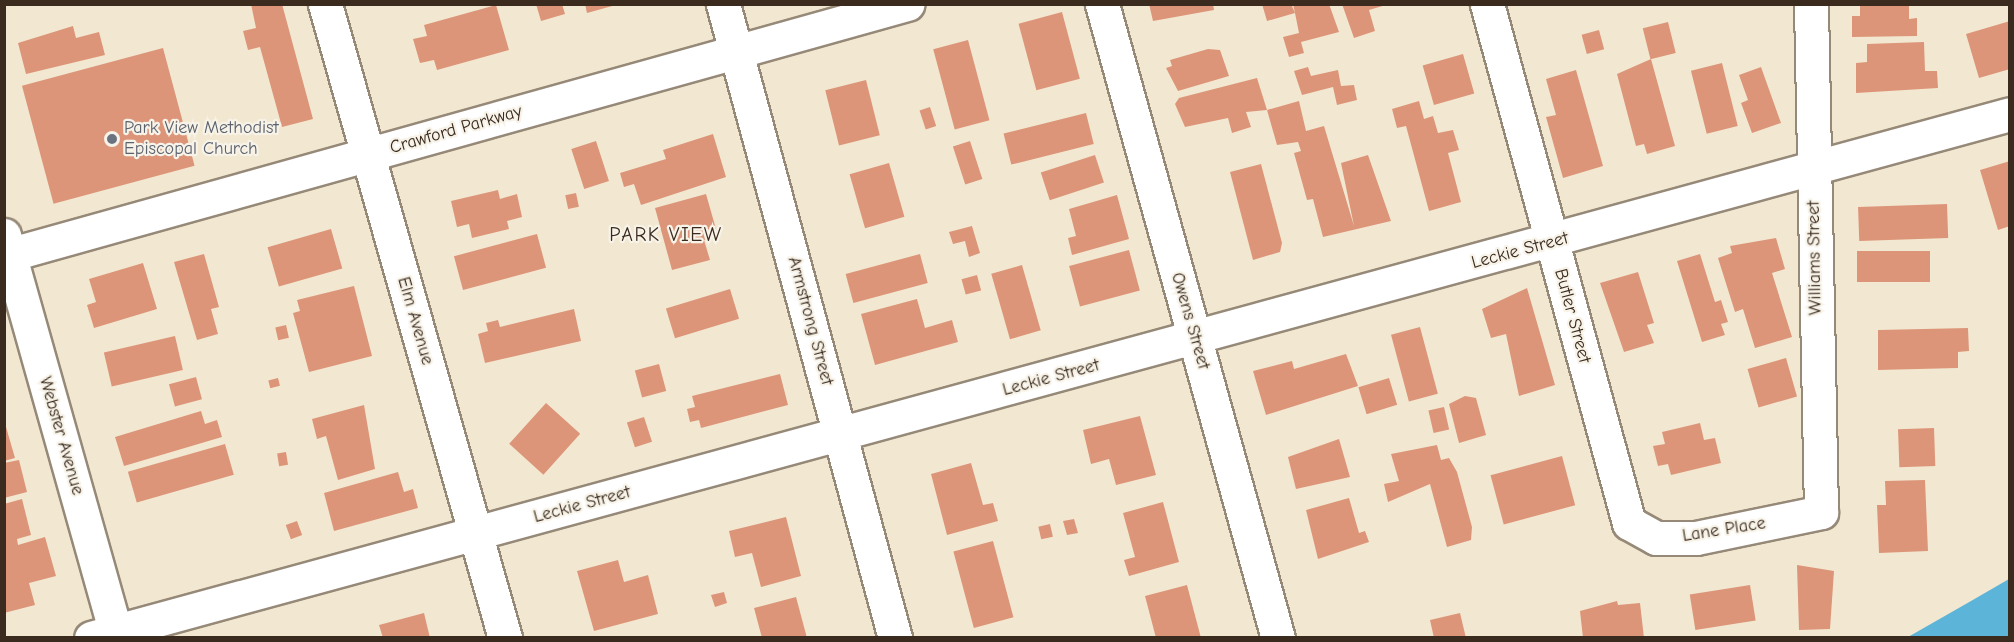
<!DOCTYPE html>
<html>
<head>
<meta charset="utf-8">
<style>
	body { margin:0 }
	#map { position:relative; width:2014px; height:642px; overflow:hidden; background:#f2e8d1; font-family:"Comic Neue",sans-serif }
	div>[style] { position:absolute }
	.water>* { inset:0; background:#5cb5d9 }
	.building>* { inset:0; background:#dd9579; transform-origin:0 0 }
	.roads { filter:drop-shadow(2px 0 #968978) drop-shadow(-2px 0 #968978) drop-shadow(0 2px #968978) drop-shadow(0 -2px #968978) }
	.minor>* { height:33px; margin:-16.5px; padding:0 16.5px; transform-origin:16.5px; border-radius:16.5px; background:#fff }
	.dots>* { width:16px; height:16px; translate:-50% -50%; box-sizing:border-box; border:3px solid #f7f3e8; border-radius:50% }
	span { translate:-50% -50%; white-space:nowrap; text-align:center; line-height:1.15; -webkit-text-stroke:4.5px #f7f3e8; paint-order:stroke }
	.worship-label { font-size:18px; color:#5b616d }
	.left { translate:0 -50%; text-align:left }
	.street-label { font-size:18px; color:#3b2a1e }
	.neighbourhood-label { font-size:20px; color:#3b2a1e; letter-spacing:1.5px }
	.frame { position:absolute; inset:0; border:6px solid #3b2a1e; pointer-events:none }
</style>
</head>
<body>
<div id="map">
	<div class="water">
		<i style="clip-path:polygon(2009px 579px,2009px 637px,1908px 637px,1971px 601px)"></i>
	</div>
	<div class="building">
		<i style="clip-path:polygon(251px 4px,282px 4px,313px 119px,282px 127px,260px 47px,248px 50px,243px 31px,256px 28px)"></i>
		<i style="clip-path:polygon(536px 4px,562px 4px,565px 14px,541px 21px)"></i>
		<i style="clip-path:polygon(585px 4px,616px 4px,616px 5px,587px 13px)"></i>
		<i style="clip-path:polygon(1149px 4px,1213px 4px,1214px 10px,1153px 21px)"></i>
		<i style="clip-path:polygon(1262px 4px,1291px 4px,1295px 13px,1293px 4px,1329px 4px,1339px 32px,1301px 42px,1304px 53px,1289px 57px,1283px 37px,1299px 33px,1295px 13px,1267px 21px)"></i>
		<i style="clip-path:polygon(1342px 4px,1386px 4px,1386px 5px,1369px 10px,1375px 31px,1354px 38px)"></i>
		<i style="clip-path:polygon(1860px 4px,1909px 4px,1909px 19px,1917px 18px,1917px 36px,1852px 37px,1852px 16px,1860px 16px)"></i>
		<i style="clip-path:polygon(496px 5px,509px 50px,437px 70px,434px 60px,420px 63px,413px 39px,427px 36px,424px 25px)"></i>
		<i style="left:1062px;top:12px;width:69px;height:45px;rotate:75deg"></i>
		<i style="clip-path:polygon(2010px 21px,2010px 69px,1979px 78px,1966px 34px)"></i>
		<i style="left:1668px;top:22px;width:32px;height:26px;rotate:76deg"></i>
		<i style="clip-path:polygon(73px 26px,76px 38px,99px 32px,105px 55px,26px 74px,18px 43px)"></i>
		<i style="left:1599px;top:30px;width:20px;height:18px;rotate:75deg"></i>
		<i style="left:968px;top:40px;width:83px;height:36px;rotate:75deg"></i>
		<i style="clip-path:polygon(1924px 42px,1925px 71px,1937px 71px,1938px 88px,1856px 93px,1856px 63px,1867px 62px,1867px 44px)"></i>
		<i style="left:163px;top:48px;width:122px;height:146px;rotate:75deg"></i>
		<i style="clip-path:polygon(1208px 49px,1220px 50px,1229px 76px,1178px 91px,1166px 68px,1172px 66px,1170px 60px)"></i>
		<i style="left:1463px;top:54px;width:41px;height:42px;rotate:74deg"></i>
		<i style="clip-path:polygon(1651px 59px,1675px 146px,1647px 154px,1644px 144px,1636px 146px,1617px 74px)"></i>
		<i style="left:1722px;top:63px;width:65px;height:32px;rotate:76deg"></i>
		<i style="clip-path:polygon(1308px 67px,1311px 76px,1338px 70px,1341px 86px,1354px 85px,1357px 100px,1337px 105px,1333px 87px,1302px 95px,1294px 71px)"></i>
		<i style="clip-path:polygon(1761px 67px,1781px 123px,1752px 133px,1741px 103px,1748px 100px,1739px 75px)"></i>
		<i style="clip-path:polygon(1576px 70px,1603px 166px,1563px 178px,1546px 117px,1556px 115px,1546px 79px)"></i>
		<i style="clip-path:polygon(1257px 78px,1267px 110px,1299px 101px,1306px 131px,1324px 126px,1354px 226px,1341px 163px,1368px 155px,1391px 221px,1323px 237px,1313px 199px,1307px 200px,1294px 153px,1301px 151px,1298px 142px,1277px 145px,1267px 110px,1246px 112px,1251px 127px,1232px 133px,1228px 118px,1185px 127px,1175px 104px,1179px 98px)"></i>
		<i style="left:866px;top:80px;width:57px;height:42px;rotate:76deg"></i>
		<i style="clip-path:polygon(1419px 101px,1424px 119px,1433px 116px,1438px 133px,1453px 130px,1459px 150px,1448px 153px,1461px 202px,1429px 211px,1406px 126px,1397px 128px,1392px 109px)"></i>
		<i style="left:930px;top:107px;width:20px;height:11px;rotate:72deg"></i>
		<i style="left:1086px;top:113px;width:32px;height:85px;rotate:76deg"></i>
		<i style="clip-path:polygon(713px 134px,726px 177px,641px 205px,634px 184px,624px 187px,620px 173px,666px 159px,663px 150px)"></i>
		<i style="left:596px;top:141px;width:42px;height:26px;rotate:72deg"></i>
		<i style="left:970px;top:141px;width:40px;height:18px;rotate:72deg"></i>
		<i style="left:1095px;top:155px;width:29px;height:57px;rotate:72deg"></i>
		<i style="clip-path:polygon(2010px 161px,2010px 226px,1998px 230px,1980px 170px)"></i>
		<i style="left:889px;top:163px;width:56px;height:41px;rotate:74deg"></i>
		<i style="clip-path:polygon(1261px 164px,1282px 243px,1280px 252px,1253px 260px,1230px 172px)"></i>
		<i style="clip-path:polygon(498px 190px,500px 199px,517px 194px,522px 217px,507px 221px,509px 229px,472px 238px,469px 224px,457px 227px,451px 201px)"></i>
		<i style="left:576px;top:193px;width:14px;height:11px;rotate:78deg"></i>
		<i style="clip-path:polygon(706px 194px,718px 236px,704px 240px,710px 260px,672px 270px,655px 208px)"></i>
		<i style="clip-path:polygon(1117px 195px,1129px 239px,1072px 255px,1068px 238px,1076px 236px,1069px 209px)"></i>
		<i style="left:1947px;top:204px;width:34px;height:89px;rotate:88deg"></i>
		<i style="clip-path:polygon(972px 226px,980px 253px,969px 257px,965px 241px,953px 244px,949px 232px)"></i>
		<i style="left:331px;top:229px;width:41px;height:66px;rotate:74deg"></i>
		<i style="left:537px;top:234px;width:35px;height:86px;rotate:75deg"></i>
		<i style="clip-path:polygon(1776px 238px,1785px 269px,1772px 273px,1792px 337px,1755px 348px,1743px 309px,1735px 312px,1718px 258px,1732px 253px,1730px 246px)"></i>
		<i style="left:1129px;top:250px;width:42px;height:62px;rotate:75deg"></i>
		<i style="left:1930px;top:251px;width:31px;height:73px;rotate:90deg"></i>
		<i style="clip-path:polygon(204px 254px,219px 307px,211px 309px,218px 334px,197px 340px,174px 262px)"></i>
		<i style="left:920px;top:254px;width:30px;height:77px;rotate:75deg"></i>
		<i style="clip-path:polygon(1700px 254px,1715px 302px,1721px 300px,1728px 322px,1721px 324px,1725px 335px,1702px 342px,1677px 261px)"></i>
		<i style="clip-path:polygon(143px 263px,157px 309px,94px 328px,87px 305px,96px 302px,89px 279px)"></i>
		<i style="left:1022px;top:265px;width:68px;height:32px;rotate:74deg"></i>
		<i style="clip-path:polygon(1638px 272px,1654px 323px,1647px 325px,1654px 343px,1624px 352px,1600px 283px)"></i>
		<i style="left:977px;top:275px;width:16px;height:16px;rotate:75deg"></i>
		<i style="clip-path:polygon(354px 286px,372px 356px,309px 372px,293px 313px,300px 311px,297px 300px)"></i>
		<i style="clip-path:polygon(1527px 288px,1555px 385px,1519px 396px,1506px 334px,1491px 338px,1482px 309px)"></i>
		<i style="left:730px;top:289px;width:31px;height:67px;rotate:73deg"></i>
		<i style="clip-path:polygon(917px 299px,925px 328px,952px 320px,958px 342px,875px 365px,861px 314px)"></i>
		<i style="clip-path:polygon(574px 309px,581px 341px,485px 363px,478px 334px,488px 331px,486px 323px,498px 320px,500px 327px)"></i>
		<i style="left:286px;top:325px;width:13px;height:11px;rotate:77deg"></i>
		<i style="left:1420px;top:327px;width:69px;height:30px;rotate:75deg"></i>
		<i style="clip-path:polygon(1968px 328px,1969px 351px,1958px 352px,1958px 368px,1878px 370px,1878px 330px)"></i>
		<i style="left:175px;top:336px;width:35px;height:73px;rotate:77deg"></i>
		<i style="clip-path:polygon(1346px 354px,1358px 386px,1266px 415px,1253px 371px,1292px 361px,1294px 369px)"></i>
		<i style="left:1786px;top:358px;width:40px;height:40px;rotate:74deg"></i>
		<i style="left:659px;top:364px;width:28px;height:25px;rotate:75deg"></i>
		<i style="clip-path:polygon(780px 374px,788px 405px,701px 428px,699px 420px,690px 422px,687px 409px,695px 407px,692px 396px)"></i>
		<i style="left:196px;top:377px;width:23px;height:28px;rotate:75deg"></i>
		<i style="left:278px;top:378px;width:8px;height:10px;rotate:76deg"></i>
		<i style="left:1389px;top:378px;width:28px;height:32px;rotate:73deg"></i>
		<i style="clip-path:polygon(1465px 396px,1476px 398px,1486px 435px,1459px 443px,1449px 404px)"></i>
		<i style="left:546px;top:403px;width:46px;height:55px;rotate:42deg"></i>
		<i style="clip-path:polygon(364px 405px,375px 469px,338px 480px,326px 436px,317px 439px,312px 419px)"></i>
		<i style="left:1444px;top:407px;width:23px;height:16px;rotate:77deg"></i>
		<i style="clip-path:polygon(201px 411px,205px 424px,217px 420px,222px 437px,124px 466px,115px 437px)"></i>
		<i style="clip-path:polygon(1140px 416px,1156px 475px,1116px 485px,1109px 459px,1091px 464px,1083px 430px)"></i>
		<i style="left:644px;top:417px;width:26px;height:18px;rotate:72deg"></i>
		<i style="clip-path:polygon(4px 420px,15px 458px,4px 461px)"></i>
		<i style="clip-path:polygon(1700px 423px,1704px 440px,1715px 438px,1721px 463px,1671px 475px,1668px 464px,1658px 466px,1653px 446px,1665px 444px,1662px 432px)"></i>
		<i style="left:1934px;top:428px;width:38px;height:36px;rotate:88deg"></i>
		<i style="clip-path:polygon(1339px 439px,1350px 477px,1296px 489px,1288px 457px)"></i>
		<i style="left:225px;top:444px;width:32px;height:101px;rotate:74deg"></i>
		<i style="clip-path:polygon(1437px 445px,1441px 460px,1449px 458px,1457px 472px,1472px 527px,1471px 540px,1447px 547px,1430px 484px,1388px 502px,1384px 484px,1399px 481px,1391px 454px)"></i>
		<i style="left:286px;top:452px;width:13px;height:9px;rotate:81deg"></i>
		<i style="left:1562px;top:456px;width:51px;height:74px;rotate:75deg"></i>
		<i style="clip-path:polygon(19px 460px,27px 492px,4px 498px,4px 463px)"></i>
		<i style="clip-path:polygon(971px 463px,983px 505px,993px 503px,998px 521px,947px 535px,931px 474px)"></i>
		<i style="clip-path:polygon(398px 472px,404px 492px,413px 489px,418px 508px,334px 531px,324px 493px)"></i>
		<i style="clip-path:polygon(1925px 480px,1928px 551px,1879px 553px,1877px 505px,1886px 505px,1885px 481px)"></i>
		<i style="clip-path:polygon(1349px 498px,1359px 533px,1365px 531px,1369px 542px,1318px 559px,1306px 510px)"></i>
		<i style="clip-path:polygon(22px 499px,31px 535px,17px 539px,18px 545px,45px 537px,56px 576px,29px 583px,35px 605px,4px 613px,4px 504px)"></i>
		<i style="clip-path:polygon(1163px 502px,1179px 562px,1129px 576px,1124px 560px,1135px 557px,1123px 513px)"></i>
		<i style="clip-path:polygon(786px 517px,801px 576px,761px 587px,752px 553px,735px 557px,729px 531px)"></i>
		<i style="clip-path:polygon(1074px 519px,1078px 533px,1067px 535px,1063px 521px)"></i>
		<i style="left:297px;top:521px;width:15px;height:12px;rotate:70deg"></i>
		<i style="left:1050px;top:524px;width:13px;height:12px;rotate:77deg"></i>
		<i style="left:993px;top:541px;width:79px;height:41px;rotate:75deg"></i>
		<i style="clip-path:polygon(618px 560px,624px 582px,648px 575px,658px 614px,594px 631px,577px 571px)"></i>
		<i style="clip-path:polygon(1797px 565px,1834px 571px,1830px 629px,1799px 630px)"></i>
		<i style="clip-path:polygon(1187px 585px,1201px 638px,1156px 638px,1145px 596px)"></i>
		<i style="left:1750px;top:585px;width:36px;height:61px;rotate:81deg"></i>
		<i style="clip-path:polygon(724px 592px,727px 603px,715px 607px,711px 595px)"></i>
		<i style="clip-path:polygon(796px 597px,807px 638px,762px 638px,754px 608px)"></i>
		<i style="clip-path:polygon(1617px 601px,1618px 605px,1640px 603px,1644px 638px,1583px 638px,1580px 611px)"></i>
		<i style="clip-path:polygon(424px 613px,430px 638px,383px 638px,379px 625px)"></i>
		<i style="clip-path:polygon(1460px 613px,1466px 638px,1434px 638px,1430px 620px)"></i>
	</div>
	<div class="roads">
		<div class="minor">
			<i style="left:325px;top:4px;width:659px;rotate:74.15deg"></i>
			<i style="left:723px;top:4px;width:657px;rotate:74.82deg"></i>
			<i style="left:1102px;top:4px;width:658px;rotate:74.49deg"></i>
			<i style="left:1487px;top:4px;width:538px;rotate:74.7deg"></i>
			<i style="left:1629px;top:523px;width:31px;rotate:29deg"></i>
			<i style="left:1656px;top:538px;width:40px"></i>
			<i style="left:1696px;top:538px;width:128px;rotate:-11.7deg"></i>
			<i style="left:1821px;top:512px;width:508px;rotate:-91.13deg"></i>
			<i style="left:4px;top:235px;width:419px;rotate:74.3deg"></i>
			<i style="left:4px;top:256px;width:938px;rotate:-15.59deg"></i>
			<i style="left:91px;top:638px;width:1989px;rotate:-15.27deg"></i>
		</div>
	</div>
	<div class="dots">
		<i style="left:112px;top:139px;background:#6b7280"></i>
	</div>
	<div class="worship-label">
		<span class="left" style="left:124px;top:139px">Park View Methodist<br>Episcopal Church</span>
	</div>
	<div class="street-label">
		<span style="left:456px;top:130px;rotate:-16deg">Crawford Parkway</span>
		<span style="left:1520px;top:251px;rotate:-15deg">Leckie Street</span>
		<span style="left:1815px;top:258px;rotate:-91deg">Williams Street</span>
		<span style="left:1572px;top:316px;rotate:75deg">Butler Street</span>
		<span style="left:415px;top:321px;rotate:74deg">Elm Avenue</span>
		<span style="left:810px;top:321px;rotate:75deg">Armstrong Street</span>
		<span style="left:1190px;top:321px;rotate:74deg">Owens Street</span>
		<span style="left:1051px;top:378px;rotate:-15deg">Leckie Street</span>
		<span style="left:61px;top:436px;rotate:74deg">Webster Avenue</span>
		<span style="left:582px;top:505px;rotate:-15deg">Leckie Street</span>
		<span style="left:1724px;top:530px;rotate:-9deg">Lane Place</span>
	</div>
	<div class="neighbourhood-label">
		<span style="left:666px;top:234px">PARK VIEW</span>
	</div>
	<div class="frame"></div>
</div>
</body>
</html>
